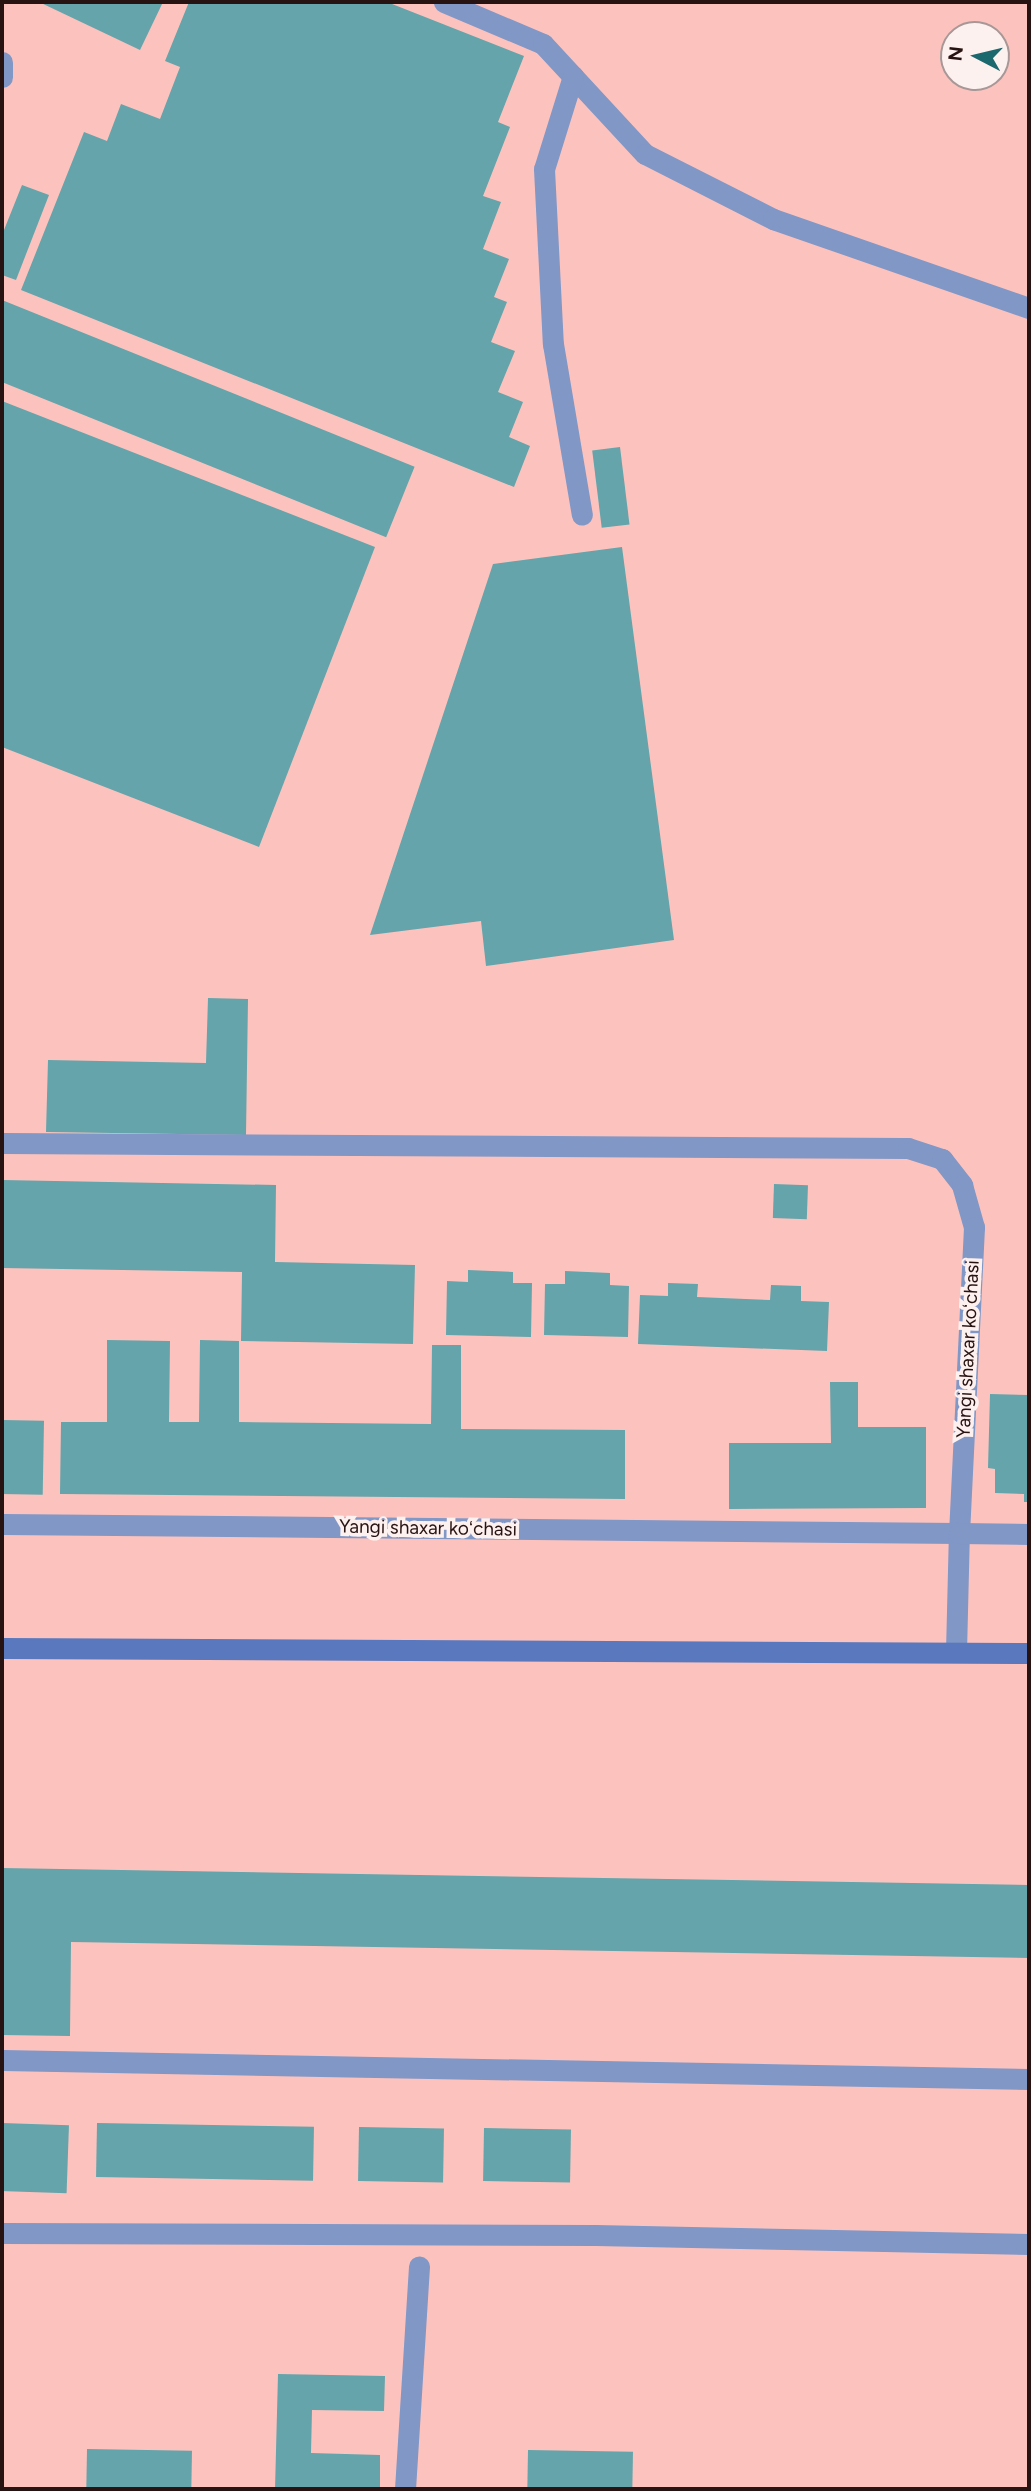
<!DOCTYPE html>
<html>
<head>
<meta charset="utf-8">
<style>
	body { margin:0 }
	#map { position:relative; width:1031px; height:2491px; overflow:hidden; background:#fcc3be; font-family:Figtree,sans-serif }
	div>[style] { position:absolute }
	.building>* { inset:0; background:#64a4aa; transform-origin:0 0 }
	.lane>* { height:21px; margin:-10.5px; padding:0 10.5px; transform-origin:10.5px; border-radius:10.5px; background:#8197c6 }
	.street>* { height:21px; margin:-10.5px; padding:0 10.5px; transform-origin:10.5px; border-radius:10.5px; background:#8197c6 }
	.secondary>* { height:21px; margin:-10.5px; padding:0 10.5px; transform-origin:10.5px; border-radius:10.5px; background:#5978bd }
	span { translate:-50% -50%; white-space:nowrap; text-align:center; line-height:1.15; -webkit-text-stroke:7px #fdf1f0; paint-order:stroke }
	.street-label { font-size:19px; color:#271312 }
	.frame { position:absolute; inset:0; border:4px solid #271312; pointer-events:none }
	.north { position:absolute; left:940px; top:21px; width:70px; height:70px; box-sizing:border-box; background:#fdf1f0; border:2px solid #a79897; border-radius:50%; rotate:277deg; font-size:19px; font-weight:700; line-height:28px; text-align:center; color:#271312 }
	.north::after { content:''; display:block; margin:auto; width:24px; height:32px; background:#1b686f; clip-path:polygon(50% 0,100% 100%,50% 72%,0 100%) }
</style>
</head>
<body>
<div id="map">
	<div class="building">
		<i style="clip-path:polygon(39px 2px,163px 2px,140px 50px)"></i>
		<i style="clip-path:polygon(189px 2px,387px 2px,524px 56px,498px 122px,510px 127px,483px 196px,501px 202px,483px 249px,509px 259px,494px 297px,507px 302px,491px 342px,515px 351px,498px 392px,523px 402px,509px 437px,530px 446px,514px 487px,21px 290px,84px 132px,107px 141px,121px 104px,160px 119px,180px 67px,165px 61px)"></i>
		<i style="clip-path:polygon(22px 185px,49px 195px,16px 280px,2px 275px,2px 235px)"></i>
		<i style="left:2px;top:300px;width:445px;height:76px;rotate:22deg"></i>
		<i style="clip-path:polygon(2px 401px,375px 547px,259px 847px,2px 747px)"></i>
		<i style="left:620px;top:447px;width:78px;height:28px;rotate:83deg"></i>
		<i style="clip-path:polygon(622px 547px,674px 940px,486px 966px,481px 921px,370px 935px,493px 564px)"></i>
		<i style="clip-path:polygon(208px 998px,248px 999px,246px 1135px,46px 1132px,48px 1060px,206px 1063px)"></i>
		<i style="clip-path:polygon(2px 1180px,276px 1185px,275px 1262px,415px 1265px,413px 1344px,241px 1341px,242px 1272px,2px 1268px)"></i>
		<i style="left:774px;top:1184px;width:34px;height:34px;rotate:2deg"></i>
		<i style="clip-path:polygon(468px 1270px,513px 1272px,513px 1283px,532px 1283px,531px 1337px,446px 1335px,447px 1281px,468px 1282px)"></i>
		<i style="clip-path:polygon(565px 1271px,610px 1273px,610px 1285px,629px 1286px,628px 1337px,544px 1335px,545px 1284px,565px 1284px)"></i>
		<i style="clip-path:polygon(668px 1283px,698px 1284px,697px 1297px,770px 1300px,771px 1285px,801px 1286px,801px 1301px,829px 1302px,827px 1351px,638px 1344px,640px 1295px,668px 1296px)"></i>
		<i style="clip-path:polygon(107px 1340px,170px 1341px,169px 1422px,199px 1422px,200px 1340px,239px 1341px,239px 1422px,431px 1424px,432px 1345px,461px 1345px,461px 1429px,625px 1430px,625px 1499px,60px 1494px,61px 1422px,107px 1422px)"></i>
		<i style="clip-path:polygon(830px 1382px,858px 1382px,858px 1427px,926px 1427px,926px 1508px,729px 1509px,729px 1443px,831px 1443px)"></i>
		<i style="clip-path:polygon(990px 1394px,1029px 1395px,1029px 1502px,1024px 1502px,1024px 1494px,995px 1493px,995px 1469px,988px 1468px)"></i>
		<i style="left:2px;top:1420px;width:42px;height:74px;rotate:1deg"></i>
		<i style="clip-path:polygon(2px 1868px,1029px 1885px,1029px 1958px,71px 1942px,70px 2036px,2px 2035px)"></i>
		<i style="left:2px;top:2123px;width:67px;height:68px;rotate:2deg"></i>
		<i style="left:97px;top:2123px;width:217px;height:54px;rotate:1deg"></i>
		<i style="left:359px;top:2127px;width:85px;height:54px;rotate:1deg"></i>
		<i style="left:484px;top:2128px;width:87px;height:53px;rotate:1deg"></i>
		<i style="clip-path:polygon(278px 2374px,385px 2376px,384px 2411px,312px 2410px,311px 2453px,380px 2455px,380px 2489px,275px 2489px)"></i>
		<i style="left:87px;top:2449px;width:105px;height:40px;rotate:1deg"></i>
		<i style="left:528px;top:2450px;width:105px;height:39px;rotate:1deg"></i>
	</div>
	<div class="lane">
		<i style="left:444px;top:2px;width:108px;rotate:23deg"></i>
		<i style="left:543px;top:44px;width:150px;rotate:47.2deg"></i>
		<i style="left:645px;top:154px;width:144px;rotate:26.9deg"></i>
		<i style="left:773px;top:219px;width:271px;rotate:19.2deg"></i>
		<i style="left:2px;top:62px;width:15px;rotate:90deg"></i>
		<i style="left:573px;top:76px;width:97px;rotate:107.3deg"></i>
		<i style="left:544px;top:169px;width:175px;rotate:87.1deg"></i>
		<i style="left:553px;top:344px;width:173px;rotate:80.4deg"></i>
		<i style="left:2px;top:2060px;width:1027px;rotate:1.06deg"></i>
		<i style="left:2px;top:2233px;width:593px;rotate:0.19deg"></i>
		<i style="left:595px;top:2235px;width:434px;rotate:1.2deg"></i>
		<i style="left:405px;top:2489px;width:223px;rotate:-86.4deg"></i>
	</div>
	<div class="street">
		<i style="left:2px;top:1143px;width:906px;rotate:0.32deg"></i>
		<i style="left:908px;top:1148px;width:36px;rotate:18deg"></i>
		<i style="left:942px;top:1159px;width:33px;rotate:52deg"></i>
		<i style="left:962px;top:1185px;width:44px;rotate:74.1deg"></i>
		<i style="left:974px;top:1227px;width:306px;rotate:92.8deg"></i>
		<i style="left:959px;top:1533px;width:957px;rotate:-179.46deg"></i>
		<i style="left:956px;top:1652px;width:119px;rotate:-88.6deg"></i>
		<i style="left:959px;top:1533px;width:70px;rotate:0.8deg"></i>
	</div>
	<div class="secondary">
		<i style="left:2px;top:1648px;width:1027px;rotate:0.28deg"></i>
	</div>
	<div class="street-label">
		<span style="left:968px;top:1349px;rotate:-87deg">Yangi shaxar koʻchasi</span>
		<span style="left:428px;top:1528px;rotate:1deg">Yangi shaxar koʻchasi</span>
	</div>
	<div class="frame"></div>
	<div class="north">N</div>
</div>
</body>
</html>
